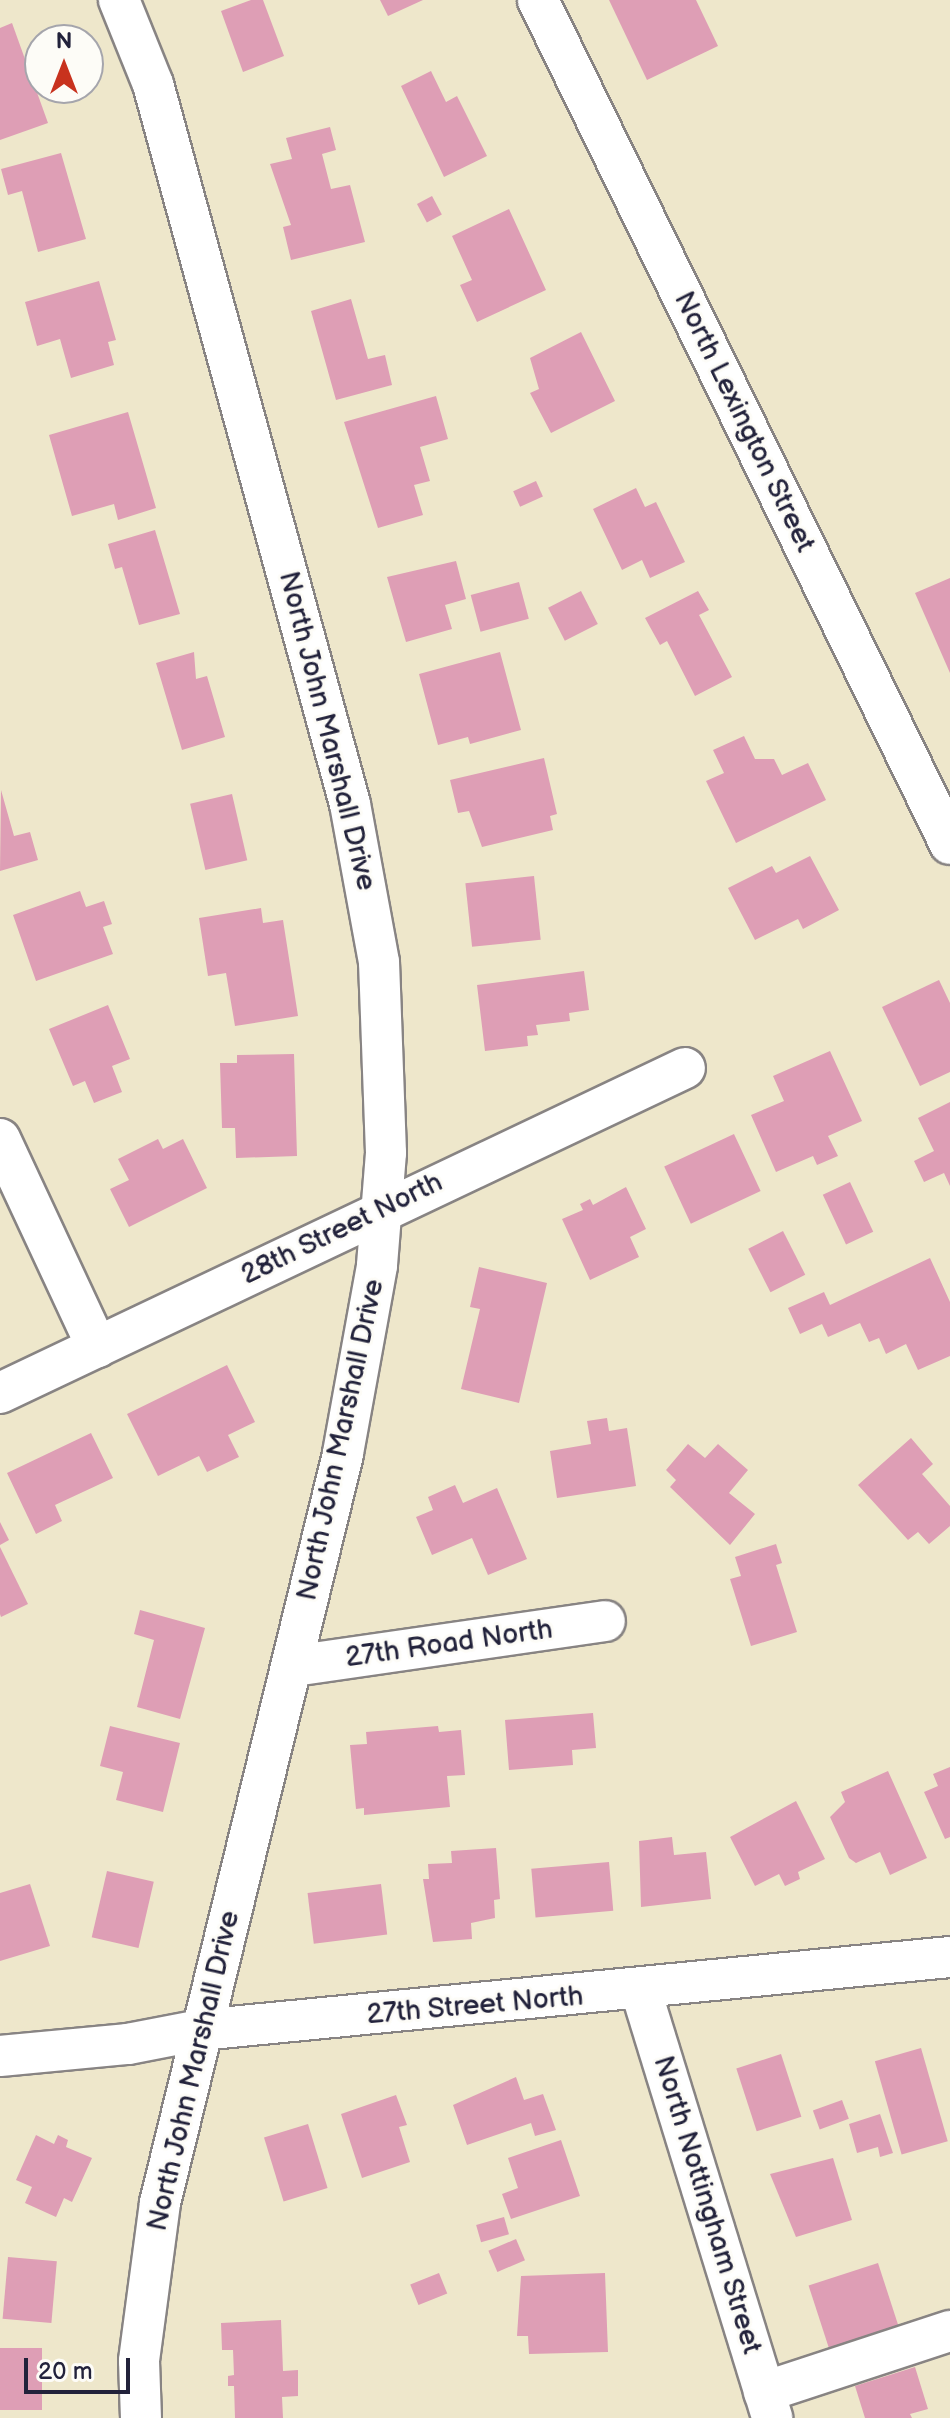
<!DOCTYPE html>
<html>
<head>
<meta charset="utf-8">
<style>
	body { margin:0 }
	#map { position:relative; width:950px; height:2418px; overflow:hidden; background:#eee7cb; font-family:"Balsamiq Sans",sans-serif }
	div>[style] { position:absolute }
	.building>* { inset:0; background:#de9eb5; transform-origin:0 0 }
	.roads { filter:drop-shadow(2px 0 #888483) drop-shadow(-2px 0 #888483) drop-shadow(0 2px #888483) drop-shadow(0 -2px #888483) }
	.minor>* { height:40px; margin:-20px; padding:0 20px; transform-origin:20px; border-radius:20px; background:#fff }
	span { translate:-50% -50%; white-space:nowrap; text-align:center; line-height:1.15; -webkit-text-stroke:6px #fdfcf7; paint-order:stroke }
	.street-label { font-size:28px; color:#22223b }
	.north { position:absolute; left:24px; top:24px; width:80px; height:80px; box-sizing:border-box; background:#fdfcf7; border:2px solid #a5a5ac; border-radius:50%; rotate:0deg; font-size:22px; font-weight:700; line-height:32px; text-align:center; color:#22223b }
	.north::after { content:''; display:block; margin:auto; width:28px; height:36px; background:#c8321e; clip-path:polygon(50% 0,100% 100%,50% 72%,0 100%) }
	.scale { position:absolute; left:24px; top:2358px; width:106px; height:36px; box-sizing:border-box; border:4px solid #22223b; border-top:0; padding-left:10px; font-size:24px; line-height:28px; white-space:nowrap; color:#22223b; -webkit-text-stroke:6px #fdfcf7; paint-order:stroke }
</style>
</head>
<body>
<div id="map">
	<div class="building">
		<i style="clip-path:polygon(251px 0,263px 0,284px 56px,243px 72px,221px 11px)"></i>
		<i style="clip-path:polygon(380px 0,423px 0,388px 16px)"></i>
		<i style="clip-path:polygon(609px 0,696px 0,718px 46px,647px 80px)"></i>
		<i style="clip-path:polygon(12px 23px,48px 123px,0 140px,0 28px)"></i>
		<i style="clip-path:polygon(431px 71px,446px 102px,457px 96px,487px 156px,444px 177px,401px 86px)"></i>
		<i style="clip-path:polygon(330px 127px,336px 150px,322px 154px,331px 189px,350px 185px,365px 242px,291px 260px,283px 227px,291px 225px,270px 164px,292px 159px,286px 138px)"></i>
		<i style="clip-path:polygon(61px 153px,86px 239px,38px 252px,22px 191px,8px 195px,1px 169px)"></i>
		<i style="left:432px;top:196px;width:21px;height:17px;rotate:62deg"></i>
		<i style="clip-path:polygon(509px 209px,546px 290px,477px 322px,460px 285px,472px 280px,452px 236px)"></i>
		<i style="clip-path:polygon(99px 281px,116px 340px,108px 342px,114px 365px,71px 378px,60px 339px,37px 346px,25px 302px)"></i>
		<i style="clip-path:polygon(351px 299px,368px 359px,385px 355px,392px 385px,336px 400px,311px 311px)"></i>
		<i style="clip-path:polygon(581px 332px,615px 401px,551px 433px,530px 393px,539px 389px,530px 358px)"></i>
		<i style="clip-path:polygon(436px 396px,448px 439px,420px 447px,430px 481px,414px 485px,423px 515px,378px 528px,344px 422px)"></i>
		<i style="clip-path:polygon(128px 412px,156px 508px,118px 520px,114px 504px,72px 516px,49px 435px)"></i>
		<i style="left:536px;top:481px;width:17px;height:25px;rotate:66deg"></i>
		<i style="clip-path:polygon(636px 488px,645px 507px,656px 502px,685px 562px,650px 578px,642px 560px,622px 570px,593px 509px)"></i>
		<i style="clip-path:polygon(155px 530px,180px 614px,139px 625px,122px 567px,115px 569px,108px 544px)"></i>
		<i style="clip-path:polygon(456px 561px,466px 599px,445px 605px,452px 629px,406px 642px,387px 577px)"></i>
		<i style="clip-path:polygon(950px 578px,950px 673px,915px 593px)"></i>
		<i style="left:519px;top:582px;width:38px;height:50px;rotate:75deg"></i>
		<i style="left:581px;top:591px;width:37px;height:37px;rotate:63deg"></i>
		<i style="clip-path:polygon(698px 591px,709px 610px,699px 615px,732px 677px,695px 696px,667px 641px,660px 645px,645px 618px)"></i>
		<i style="clip-path:polygon(194px 652px,196px 679px,207px 676px,225px 737px,182px 750px,156px 663px)"></i>
		<i style="clip-path:polygon(500px 652px,521px 730px,470px 744px,468px 737px,438px 745px,419px 674px)"></i>
		<i style="clip-path:polygon(744px 736px,755px 759px,774px 759px,782px 775px,808px 763px,826px 800px,736px 843px,706px 781px,724px 773px,713px 750px)"></i>
		<i style="clip-path:polygon(544px 758px,557px 814px,550px 816px,553px 830px,482px 847px,469px 811px,458px 813px,450px 780px)"></i>
		<i style="clip-path:polygon(1px 790px,14px 836px,30px 832px,38px 860px,0 871px)"></i>
		<i style="left:232px;top:794px;width:68px;height:43px;rotate:77deg"></i>
		<i style="clip-path:polygon(810px 856px,839px 910px,803px 929px,798px 919px,755px 940px,728px 888px,772px 866px,776px 873px)"></i>
		<i style="left:534px;top:876px;width:64px;height:69px;rotate:84deg"></i>
		<i style="clip-path:polygon(80px 891px,86px 907px,104px 901px,112px 924px,103px 927px,113px 954px,36px 981px,13px 915px)"></i>
		<i style="clip-path:polygon(261px 908px,263px 923px,283px 920px,298px 1016px,235px 1026px,226px 973px,208px 976px,199px 918px)"></i>
		<i style="clip-path:polygon(584px 971px,589px 1010px,569px 1013px,570px 1021px,536px 1025px,538px 1035px,527px 1036px,528px 1046px,485px 1051px,477px 985px)"></i>
		<i style="clip-path:polygon(939px 980px,950px 1003px,950px 1072px,920px 1086px,882px 1007px)"></i>
		<i style="clip-path:polygon(108px 1005px,130px 1059px,112px 1066px,122px 1092px,94px 1103px,85px 1081px,73px 1086px,49px 1029px)"></i>
		<i style="clip-path:polygon(830px 1051px,862px 1121px,828px 1136px,838px 1156px,817px 1165px,813px 1156px,776px 1172px,751px 1115px,784px 1101px,773px 1076px)"></i>
		<i style="clip-path:polygon(294px 1054px,297px 1156px,236px 1158px,235px 1128px,222px 1128px,220px 1063px,237px 1063px,237px 1055px)"></i>
		<i style="clip-path:polygon(950px 1102px,950px 1186px,944px 1173px,924px 1182px,914px 1161px,934px 1151px,918px 1118px)"></i>
		<i style="left:734px;top:1134px;width:63px;height:77px;rotate:65deg"></i>
		<i style="clip-path:polygon(158px 1139px,163px 1149px,183px 1139px,207px 1188px,129px 1227px,110px 1189px,129px 1180px,118px 1159px)"></i>
		<i style="left:850px;top:1182px;width:55px;height:30px;rotate:65deg"></i>
		<i style="clip-path:polygon(626px 1187px,646px 1229px,630px 1237px,639px 1257px,590px 1280px,562px 1219px,583px 1210px,580px 1204px,590px 1199px,593px 1205px)"></i>
		<i style="left:783px;top:1231px;width:49px;height:39px;rotate:63deg"></i>
		<i style="clip-path:polygon(930px 1258px,950px 1302px,950px 1356px,918px 1370px,906px 1344px,886px 1354px,879px 1338px,869px 1342px,860px 1323px,828px 1337px,822px 1324px,800px 1334px,788px 1308px,824px 1292px,830px 1305px)"></i>
		<i style="clip-path:polygon(479px 1267px,547px 1283px,519px 1403px,461px 1389px,480px 1309px,470px 1307px)"></i>
		<i style="clip-path:polygon(227px 1365px,255px 1422px,228px 1435px,239px 1457px,207px 1472px,199px 1456px,158px 1476px,127px 1414px)"></i>
		<i style="clip-path:polygon(607px 1418px,609px 1431px,627px 1428px,636px 1486px,557px 1498px,550px 1451px,591px 1444px,587px 1421px)"></i>
		<i style="clip-path:polygon(91px 1433px,113px 1478px,55px 1505px,62px 1521px,36px 1534px,7px 1473px)"></i>
		<i style="clip-path:polygon(911px 1438px,933px 1464px,922px 1474px,950px 1506px,950px 1526px,929px 1544px,918px 1532px,908px 1540px,858px 1485px)"></i>
		<i style="clip-path:polygon(688px 1444px,705px 1458px,718px 1444px,748px 1470px,729px 1493px,755px 1514px,730px 1545px,670px 1487px,676px 1480px,666px 1470px)"></i>
		<i style="clip-path:polygon(455px 1485px,463px 1503px,497px 1488px,527px 1559px,488px 1575px,472px 1538px,432px 1555px,416px 1517px,433px 1510px,428px 1497px)"></i>
		<i style="clip-path:polygon(0 1522px,9px 1540px,0 1545px)"></i>
		<i style="clip-path:polygon(776px 1544px,782px 1563px,776px 1565px,797px 1632px,751px 1646px,730px 1579px,741px 1576px,735px 1557px)"></i>
		<i style="clip-path:polygon(0 1547px,28px 1604px,1px 1617px,0 1614px)"></i>
		<i style="clip-path:polygon(140px 1610px,205px 1628px,180px 1719px,137px 1707px,154px 1640px,134px 1634px)"></i>
		<i style="clip-path:polygon(593px 1713px,596px 1748px,572px 1750px,573px 1765px,509px 1770px,505px 1720px)"></i>
		<i style="clip-path:polygon(110px 1726px,180px 1743px,163px 1812px,116px 1800px,123px 1772px,100px 1766px)"></i>
		<i style="clip-path:polygon(438px 1726px,439px 1732px,461px 1730px,465px 1775px,447px 1776px,450px 1807px,364px 1815px,364px 1808px,356px 1809px,350px 1745px,367px 1744px,366px 1732px)"></i>
		<i style="clip-path:polygon(950px 1767px,950px 1837px,945px 1839px,924px 1792px,938px 1786px,933px 1774px)"></i>
		<i style="clip-path:polygon(888px 1771px,927px 1858px,890px 1875px,880px 1852px,856px 1863px,849px 1858px,830px 1817px,845px 1802px,841px 1792px)"></i>
		<i style="clip-path:polygon(796px 1801px,825px 1859px,798px 1872px,800px 1879px,785px 1886px,779px 1874px,755px 1886px,730px 1837px)"></i>
		<i style="clip-path:polygon(672px 1837px,674px 1855px,706px 1852px,711px 1899px,641px 1907px,639px 1841px)"></i>
		<i style="clip-path:polygon(496px 1848px,500px 1899px,494px 1900px,495px 1918px,471px 1923px,472px 1939px,433px 1942px,423px 1879px,429px 1879px,428px 1864px,452px 1863px,451px 1851px)"></i>
		<i style="left:609px;top:1862px;width:49px;height:78px;rotate:85deg"></i>
		<i style="left:107px;top:1871px;width:48px;height:68px;rotate:13deg"></i>
		<i style="clip-path:polygon(30px 1884px,50px 1946px,0 1961px,0 1893px)"></i>
		<i style="left:381px;top:1884px;width:51px;height:74px;rotate:83deg"></i>
		<i style="left:921px;top:2048px;width:97px;height:48px;rotate:74deg"></i>
		<i style="left:781px;top:2054px;width:66px;height:47px;rotate:72deg"></i>
		<i style="clip-path:polygon(516px 2077px,524px 2100px,543px 2094px,556px 2130px,535px 2136px,531px 2123px,467px 2145px,453px 2105px)"></i>
		<i style="clip-path:polygon(396px 2095px,407px 2125px,399px 2127px,410px 2162px,362px 2178px,341px 2114px)"></i>
		<i style="left:842px;top:2100px;width:20px;height:31px;rotate:70deg"></i>
		<i style="clip-path:polygon(880px 2114px,893px 2153px,880px 2157px,878px 2147px,857px 2153px,849px 2124px)"></i>
		<i style="left:308px;top:2124px;width:67px;height:46px;rotate:73deg"></i>
		<i style="clip-path:polygon(36px 2135px,54px 2144px,58px 2135px,68px 2140px,66px 2147px,92px 2158px,72px 2202px,64px 2198px,56px 2217px,25px 2203px,32px 2187px,16px 2180px)"></i>
		<i style="clip-path:polygon(561px 2140px,580px 2196px,511px 2219px,502px 2194px,518px 2188px,508px 2158px)"></i>
		<i style="clip-path:polygon(833px 2158px,852px 2220px,796px 2237px,770px 2174px)"></i>
		<i style="left:504px;top:2217px;width:18px;height:29px;rotate:74deg"></i>
		<i style="left:516px;top:2239px;width:23px;height:30px;rotate:67deg"></i>
		<i style="left:8px;top:2257px;width:49px;height:62px;rotate:5deg"></i>
		<i style="left:878px;top:2263px;width:66px;height:73px;rotate:72deg"></i>
		<i style="left:439px;top:2273px;width:22px;height:31px;rotate:68deg"></i>
		<i style="clip-path:polygon(605px 2273px,608px 2352px,529px 2354px,528px 2336px,517px 2336px,521px 2276px)"></i>
		<i style="clip-path:polygon(281px 2320px,283px 2371px,298px 2370px,298px 2396px,282px 2397px,283px 2418px,235px 2418px,234px 2386px,228px 2386px,228px 2376px,234px 2375px,233px 2350px,222px 2350px,221px 2323px)"></i>
		<i style="left:0;top:2348px;width:42px;height:62px"></i>
		<i style="clip-path:polygon(915px 2367px,928px 2409px,910px 2414px,912px 2418px,865px 2418px,855px 2386px)"></i>
	</div>
	<div class="roads">
		<div class="minor">
			<i style="left:119px;top:0;width:91px;rotate:68deg"></i>
			<i style="left:153px;top:84px;width:746px;rotate:74.7deg"></i>
			<i style="left:350px;top:804px;width:161px;rotate:79.6deg"></i>
			<i style="left:379px;top:962px;width:191px;rotate:87.9deg"></i>
			<i style="left:386px;top:1153px;width:113px;rotate:94.6deg"></i>
			<i style="left:377px;top:1266px;width:191px;rotate:100.3deg"></i>
			<i style="left:343px;top:1454px;width:771px;rotate:103.73deg"></i>
			<i style="left:160px;top:2203px;width:159px;rotate:97.6deg"></i>
			<i style="left:139px;top:2361px;width:57px;rotate:88deg"></i>
			<i style="left:538px;top:0;width:939px;rotate:63.98deg"></i>
			<i style="left:0;top:1139px;width:230px;rotate:65deg"></i>
			<i style="left:0;top:1393px;width:758px;rotate:-25.38deg"></i>
			<i style="left:293px;top:1666px;width:315px;rotate:-8.2deg"></i>
			<i style="left:641px;top:1991px;width:447px;rotate:72.9deg"></i>
			<i style="left:0;top:2056px;width:129px;rotate:-5.4deg"></i>
			<i style="left:128px;top:2044px;width:73px;rotate:-11deg"></i>
			<i style="left:200px;top:2030px;width:754px;rotate:-5.56deg"></i>
			<i style="left:764px;top:2392px;width:196px;rotate:-18.2deg"></i>
		</div>
	</div>
	<div class="street-label">
		<span style="left:744px;top:422px;rotate:64deg">North Lexington Street</span>
		<span style="left:327px;top:731px;rotate:76deg">North John Marshall Drive</span>
		<span style="left:342px;top:1229px;rotate:-26deg">28th Street North</span>
		<span style="left:341px;top:1440px;rotate:-78deg">North John Marshall Drive</span>
		<span style="left:449px;top:1644px;rotate:-8deg">27th Road North</span>
		<span style="left:475px;top:2006px;rotate:-5deg">27th Street North</span>
		<span style="left:194px;top:2071px;rotate:-77deg">North John Marshall Drive</span>
		<span style="left:707px;top:2205px;rotate:73deg">North Nottingham Street</span>
	</div>
	<div class="north">N</div>
	<div class="scale">20 m</div>
</div>
</body>
</html>
